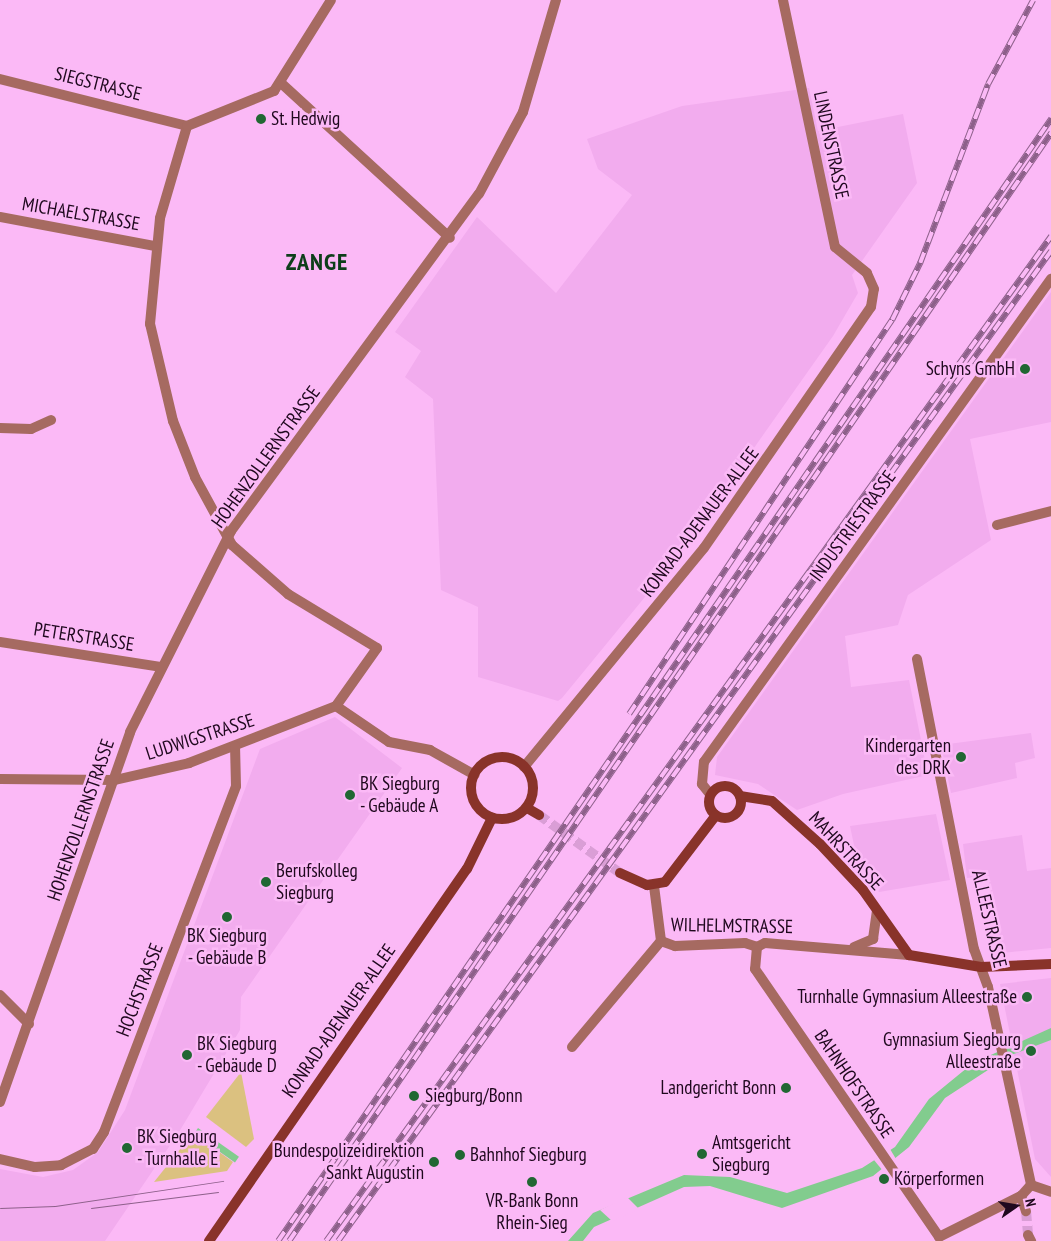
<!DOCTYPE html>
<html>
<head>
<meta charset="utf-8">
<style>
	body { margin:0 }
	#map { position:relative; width:1051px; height:1241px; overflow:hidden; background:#fbb9f6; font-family:"PT Sans Narrow",sans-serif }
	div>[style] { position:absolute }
	.built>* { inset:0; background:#f2acee }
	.green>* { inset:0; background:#dbc180 }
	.water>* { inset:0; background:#82cc8e; transform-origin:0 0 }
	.pier>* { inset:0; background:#fbb9f6 }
	.minor-tunnel>* { height:10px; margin-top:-5px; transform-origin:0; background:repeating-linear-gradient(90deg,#da9ed6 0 10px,transparent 0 15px) }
	.secondary-tunnel>* { height:10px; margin-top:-5px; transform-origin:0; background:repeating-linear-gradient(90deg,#da9ed6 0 10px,transparent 0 15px) }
	.minor>* { height:10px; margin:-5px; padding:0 5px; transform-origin:5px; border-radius:5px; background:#a66a61 }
	.secondary>* { height:10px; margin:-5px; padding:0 5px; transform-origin:5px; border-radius:5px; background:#89332a }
	.secondary>.ring { margin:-5px; padding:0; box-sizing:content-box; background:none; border:10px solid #89332a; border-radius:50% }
	.tram>* { height:1px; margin:-0.5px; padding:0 0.5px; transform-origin:0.5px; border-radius:0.5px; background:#8d608a }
	.rail>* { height:5.5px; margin-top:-2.75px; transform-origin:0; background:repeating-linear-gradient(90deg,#fbb9f6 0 11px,#8d608a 0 22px); box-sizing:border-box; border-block:1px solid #8d608a }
	.dots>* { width:14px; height:14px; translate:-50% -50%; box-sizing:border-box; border:2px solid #fbb9f6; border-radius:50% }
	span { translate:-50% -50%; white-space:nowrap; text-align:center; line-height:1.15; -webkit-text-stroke:5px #fbb9f6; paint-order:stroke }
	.street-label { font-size:19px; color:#1f081e }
	.poi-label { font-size:19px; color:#1f081e }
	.left { translate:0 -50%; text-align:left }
	.right { translate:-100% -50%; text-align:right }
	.district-label { font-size:24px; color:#0d3e1a; font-weight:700; letter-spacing:1px }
	.north { position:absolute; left:991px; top:1181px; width:50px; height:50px; -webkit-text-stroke:4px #fbb9f6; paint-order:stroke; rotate:77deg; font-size:14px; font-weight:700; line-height:20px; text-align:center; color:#1f081e }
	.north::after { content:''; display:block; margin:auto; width:18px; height:22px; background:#1f081e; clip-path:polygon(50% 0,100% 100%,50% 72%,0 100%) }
</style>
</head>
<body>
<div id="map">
	<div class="built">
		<i style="clip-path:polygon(809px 88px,818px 131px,903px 114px,917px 183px,852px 275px,858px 293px,833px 336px,672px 564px,562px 698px,558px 701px,478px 677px,478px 607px,441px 590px,433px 399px,405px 377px,421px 351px,395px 332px,477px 217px,556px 293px,632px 195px,598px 169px,587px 139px,682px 106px)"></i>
		<i style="clip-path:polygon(1051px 292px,1051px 422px,970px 439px,991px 540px,908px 595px,898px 625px,845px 636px,851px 687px,909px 680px,928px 775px,843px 794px,797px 810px,758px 784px,715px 775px,717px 757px)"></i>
		<i style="clip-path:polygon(335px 717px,402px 768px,241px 997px,240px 1030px,179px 1132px,105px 1241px,0 1241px,0 1169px,43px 1177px,73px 1170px,98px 1152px,125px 1110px,260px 749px)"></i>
		<i style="clip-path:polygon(1031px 733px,1035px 758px,1015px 763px,1017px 778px,951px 793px,941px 745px)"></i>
		<i style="clip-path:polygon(936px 814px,950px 880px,879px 892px,859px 869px,850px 826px)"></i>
		<i style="clip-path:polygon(1022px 835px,1027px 871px,1051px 868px,1051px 948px,1002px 953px,988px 876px,967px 878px,963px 844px)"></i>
		<i style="clip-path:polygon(1051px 978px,1051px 1177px,1035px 1159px,1000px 984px)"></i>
	</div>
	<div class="green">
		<i style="clip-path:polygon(241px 1072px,254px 1139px,246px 1147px,206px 1117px)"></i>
		<i style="clip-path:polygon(193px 1133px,233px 1162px,227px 1171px,154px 1182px)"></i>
	</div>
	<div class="water">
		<i style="clip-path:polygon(1051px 1028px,1051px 1040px,1011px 1055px,945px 1098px,909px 1147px,873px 1176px,782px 1208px,710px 1186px,684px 1187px,594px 1227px,583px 1241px,568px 1241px,593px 1213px,684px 1175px,730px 1177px,787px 1193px,862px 1168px,895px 1147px,929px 1099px,973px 1063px)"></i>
		<i style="left:198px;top:1128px;width:50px;height:7px;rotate:35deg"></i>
	</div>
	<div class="pier">
		<i style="clip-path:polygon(890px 1149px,896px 1159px,883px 1171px,874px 1160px)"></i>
		<i style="clip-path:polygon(627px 1197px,639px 1209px,612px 1221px,600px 1210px)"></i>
	</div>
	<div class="minor-tunnel">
		<i style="left:1026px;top:1211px;width:24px;rotate:85deg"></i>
	</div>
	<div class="secondary-tunnel">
		<i style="left:539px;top:815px;width:100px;rotate:35.6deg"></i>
	</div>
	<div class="minor">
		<i style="left:0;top:79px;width:193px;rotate:14.1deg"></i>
		<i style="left:281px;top:83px;width:229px;rotate:42.5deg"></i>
		<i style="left:0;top:217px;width:158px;rotate:10.6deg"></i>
		<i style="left:0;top:428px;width:31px;rotate:2deg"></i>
		<i style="left:31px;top:429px;width:22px;rotate:-24deg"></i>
		<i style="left:997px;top:525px;width:56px;rotate:-14.5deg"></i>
		<i style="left:0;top:642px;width:164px;rotate:8.8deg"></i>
		<i style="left:917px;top:659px;width:296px;rotate:78.9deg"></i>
		<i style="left:974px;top:949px;width:40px;rotate:69.8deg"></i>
		<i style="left:988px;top:987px;width:203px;rotate:77.7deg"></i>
		<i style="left:336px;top:706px;width:64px;rotate:34.2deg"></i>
		<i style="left:389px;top:742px;width:42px;rotate:11deg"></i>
		<i style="left:430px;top:750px;width:51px;rotate:29.1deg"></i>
		<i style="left:524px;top:767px;width:283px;rotate:-50.6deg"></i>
		<i style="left:704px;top:548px;width:293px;rotate:-55.3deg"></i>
		<i style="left:871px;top:307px;width:18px;rotate:-81deg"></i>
		<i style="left:874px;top:289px;width:17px;rotate:-114deg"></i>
		<i style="left:867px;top:273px;width:41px;rotate:-140.9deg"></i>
		<i style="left:835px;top:247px;width:252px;rotate:-101.9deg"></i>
		<i style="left:0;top:779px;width:115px;rotate:0.5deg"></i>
		<i style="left:115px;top:780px;width:76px;rotate:-12.9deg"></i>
		<i style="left:189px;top:763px;width:158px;rotate:-21.2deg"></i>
		<i style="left:336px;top:706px;width:71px;rotate:-54.7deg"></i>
		<i style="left:377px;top:648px;width:104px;rotate:-148.8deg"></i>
		<i style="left:288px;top:594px;width:74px;rotate:-138.8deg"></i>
		<i style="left:232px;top:545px;width:77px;rotate:-118.6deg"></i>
		<i style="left:195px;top:477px;width:60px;rotate:-111.4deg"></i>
		<i style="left:173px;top:421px;width:100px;rotate:-103.3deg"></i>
		<i style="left:150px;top:324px;width:106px;rotate:-84.6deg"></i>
		<i style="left:160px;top:218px;width:96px;rotate:-73.6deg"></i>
		<i style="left:187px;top:126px;width:94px;rotate:-21.9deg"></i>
		<i style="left:274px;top:91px;width:107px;rotate:-57.9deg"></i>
		<i style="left:710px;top:794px;width:13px;rotate:-129deg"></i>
		<i style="left:702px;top:784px;width:22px;rotate:-85deg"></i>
		<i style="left:704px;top:762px;width:595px;rotate:-54.31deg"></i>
		<i style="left:654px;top:886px;width:55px;rotate:82.7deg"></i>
		<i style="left:661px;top:941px;width:15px;rotate:20deg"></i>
		<i style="left:675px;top:946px;width:70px;rotate:-2.5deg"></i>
		<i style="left:745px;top:943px;width:13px;rotate:18deg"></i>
		<i style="left:757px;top:947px;width:9px;rotate:-27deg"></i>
		<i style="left:765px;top:943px;width:144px;rotate:4.8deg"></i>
		<i style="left:757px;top:947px;width:22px;rotate:95deg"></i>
		<i style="left:755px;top:969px;width:325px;rotate:55.5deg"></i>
		<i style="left:939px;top:1237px;width:92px;rotate:-26.6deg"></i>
		<i style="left:1021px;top:1196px;width:15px;rotate:-48deg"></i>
		<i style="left:854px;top:947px;width:21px;rotate:-23deg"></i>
		<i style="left:873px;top:939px;width:27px;rotate:-82deg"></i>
		<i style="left:0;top:995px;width:41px;rotate:45deg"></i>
		<i style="left:572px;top:1047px;width:138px;rotate:-50deg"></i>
		<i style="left:0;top:1102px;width:392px;rotate:-70.6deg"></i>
		<i style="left:130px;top:732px;width:225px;rotate:-63.3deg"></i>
		<i style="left:231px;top:531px;width:418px;rotate:-53.7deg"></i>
		<i style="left:479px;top:194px;width:93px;rotate:-61.8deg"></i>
		<i style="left:523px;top:112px;width:117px;rotate:-73.6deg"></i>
		<i style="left:0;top:1159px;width:36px;rotate:13deg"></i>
		<i style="left:35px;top:1167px;width:26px;rotate:-4deg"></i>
		<i style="left:61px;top:1165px;width:36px;rotate:-27deg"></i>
		<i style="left:93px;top:1149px;width:20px;rotate:-57deg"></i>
		<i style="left:104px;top:1132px;width:370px;rotate:-69.1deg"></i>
		<i style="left:236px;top:786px;width:40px;rotate:-91.4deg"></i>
		<i style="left:1031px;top:1185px;width:21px;rotate:19deg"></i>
		<i style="left:1021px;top:1196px;width:16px;rotate:72deg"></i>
		<i style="left:1028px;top:1235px;width:7px;rotate:63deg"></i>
	</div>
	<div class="secondary">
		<i class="ring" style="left:471px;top:757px;width:52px;height:52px"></i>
		<i class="ring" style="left:709px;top:786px;width:22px;height:22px"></i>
		<i style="left:740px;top:796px;width:32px;rotate:9deg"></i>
		<i style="left:772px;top:801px;width:64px;rotate:41.9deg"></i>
		<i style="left:820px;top:844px;width:63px;rotate:46.9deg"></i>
		<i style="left:863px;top:890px;width:80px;rotate:54.7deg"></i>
		<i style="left:909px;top:955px;width:73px;rotate:9.5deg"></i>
		<i style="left:981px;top:967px;width:70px;rotate:-2.5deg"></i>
		<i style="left:527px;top:808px;width:14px;rotate:30deg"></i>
		<i style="left:620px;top:873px;width:30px;rotate:24deg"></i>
		<i style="left:647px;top:885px;width:18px;rotate:-9deg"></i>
		<i style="left:665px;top:882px;width:84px;rotate:-52.7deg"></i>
		<i style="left:209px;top:1241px;width:453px;rotate:-55.3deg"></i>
		<i style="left:467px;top:869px;width:57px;rotate:-63.9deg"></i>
	</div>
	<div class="tram">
		<i style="left:0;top:1208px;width:55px;rotate:-2.1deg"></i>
		<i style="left:55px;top:1206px;width:170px;rotate:-8.5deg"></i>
		<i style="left:91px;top:1208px;width:128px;rotate:-7.2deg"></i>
	</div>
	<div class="rail">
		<i style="left:629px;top:714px;width:474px;rotate:-56.3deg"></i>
		<i style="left:892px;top:320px;width:64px;rotate:-63.8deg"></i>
		<i style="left:920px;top:263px;width:191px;rotate:-69.2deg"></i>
		<i style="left:988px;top:84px;width:95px;rotate:-61.8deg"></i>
		<i style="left:278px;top:1241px;width:1363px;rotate:-55.44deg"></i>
		<i style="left:289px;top:1241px;width:1345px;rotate:-55.48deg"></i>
		<i style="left:326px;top:1241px;width:1239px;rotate:-54.19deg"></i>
		<i style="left:338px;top:1241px;width:1220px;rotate:-54.24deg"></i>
	</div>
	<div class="dots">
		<i style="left:261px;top:119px;background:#216733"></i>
		<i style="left:1025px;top:369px;background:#216733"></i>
		<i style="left:961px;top:757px;background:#216733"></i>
		<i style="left:350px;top:795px;background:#216733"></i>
		<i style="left:266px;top:882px;background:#216733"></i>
		<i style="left:227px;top:917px;background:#216733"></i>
		<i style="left:1027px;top:997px;background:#216733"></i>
		<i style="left:1031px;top:1051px;background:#216733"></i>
		<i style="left:187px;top:1055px;background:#216733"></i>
		<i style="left:786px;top:1088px;background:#216733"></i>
		<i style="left:414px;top:1096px;background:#216733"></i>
		<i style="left:127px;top:1148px;background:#216733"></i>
		<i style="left:702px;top:1154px;background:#216733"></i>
		<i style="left:460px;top:1155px;background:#216733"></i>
		<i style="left:434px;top:1162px;background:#216733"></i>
		<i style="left:884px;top:1179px;background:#216733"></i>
		<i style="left:532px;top:1182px;background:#216733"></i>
	</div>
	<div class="street-label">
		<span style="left:98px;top:84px;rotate:14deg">SIEGSTRASSE</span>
		<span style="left:831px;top:145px;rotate:78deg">LINDENSTRASSE</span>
		<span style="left:81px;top:214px;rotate:10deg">MICHAELSTRASSE</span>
		<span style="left:266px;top:457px;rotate:-54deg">HOHENZOLLERNSTRASSE</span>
		<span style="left:700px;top:522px;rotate:-53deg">KONRAD-ADENAUER-ALLEE</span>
		<span style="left:853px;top:526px;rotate:-54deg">INDUSTRIESTRASSE</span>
		<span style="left:84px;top:637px;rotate:9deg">PETERSTRASSE</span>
		<span style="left:200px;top:737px;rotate:-18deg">LUDWIGSTRASSE</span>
		<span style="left:81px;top:820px;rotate:-71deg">HOHENZOLLERNSTRASSE</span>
		<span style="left:846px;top:851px;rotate:47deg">MAHRSTRASSE</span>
		<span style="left:989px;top:919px;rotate:77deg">ALLEESTRASSE</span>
		<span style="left:732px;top:926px;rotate:1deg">WILHELMSTRASSE</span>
		<span style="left:140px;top:990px;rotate:-69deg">HOCHSTRASSE</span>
		<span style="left:339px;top:1021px;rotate:-55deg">KONRAD-ADENAUER-ALLEE</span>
		<span style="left:854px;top:1084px;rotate:56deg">BAHNHOFSTRASSE</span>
	</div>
	<div class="poi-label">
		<span class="left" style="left:271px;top:119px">St. Hedwig</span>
		<span class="right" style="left:1015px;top:369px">Schyns GmbH</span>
		<span class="right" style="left:951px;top:757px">Kindergarten<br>des DRK</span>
		<span class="left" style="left:360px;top:795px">BK Siegburg<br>- Gebäude A</span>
		<span class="left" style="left:276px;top:882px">Berufskolleg<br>Siegburg</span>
		<span style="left:227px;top:947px">BK Siegburg<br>- Gebäude B</span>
		<span class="right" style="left:1017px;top:997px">Turnhalle Gymnasium Alleestraße</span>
		<span class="right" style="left:1021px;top:1051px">Gymnasium Siegburg<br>Alleestraße</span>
		<span class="left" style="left:197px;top:1055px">BK Siegburg<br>- Gebäude D</span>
		<span class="right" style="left:776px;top:1088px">Landgericht Bonn</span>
		<span class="left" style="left:425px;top:1096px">Siegburg/Bonn</span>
		<span class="left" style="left:137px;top:1148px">BK Siegburg<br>- Turnhalle E</span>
		<span class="left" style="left:712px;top:1154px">Amtsgericht<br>Siegburg</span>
		<span class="right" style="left:424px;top:1162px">Bundespolizeidirektion<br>Sankt Augustin</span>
		<span class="left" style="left:470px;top:1155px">Bahnhof Siegburg</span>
		<span class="left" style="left:894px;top:1179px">Körperformen</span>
		<span style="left:532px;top:1212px">VR-Bank Bonn<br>Rhein-Sieg</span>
	</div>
	<div class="district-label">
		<span style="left:317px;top:262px">ZANGE</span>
	</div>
	<div class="north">N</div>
</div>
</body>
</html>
